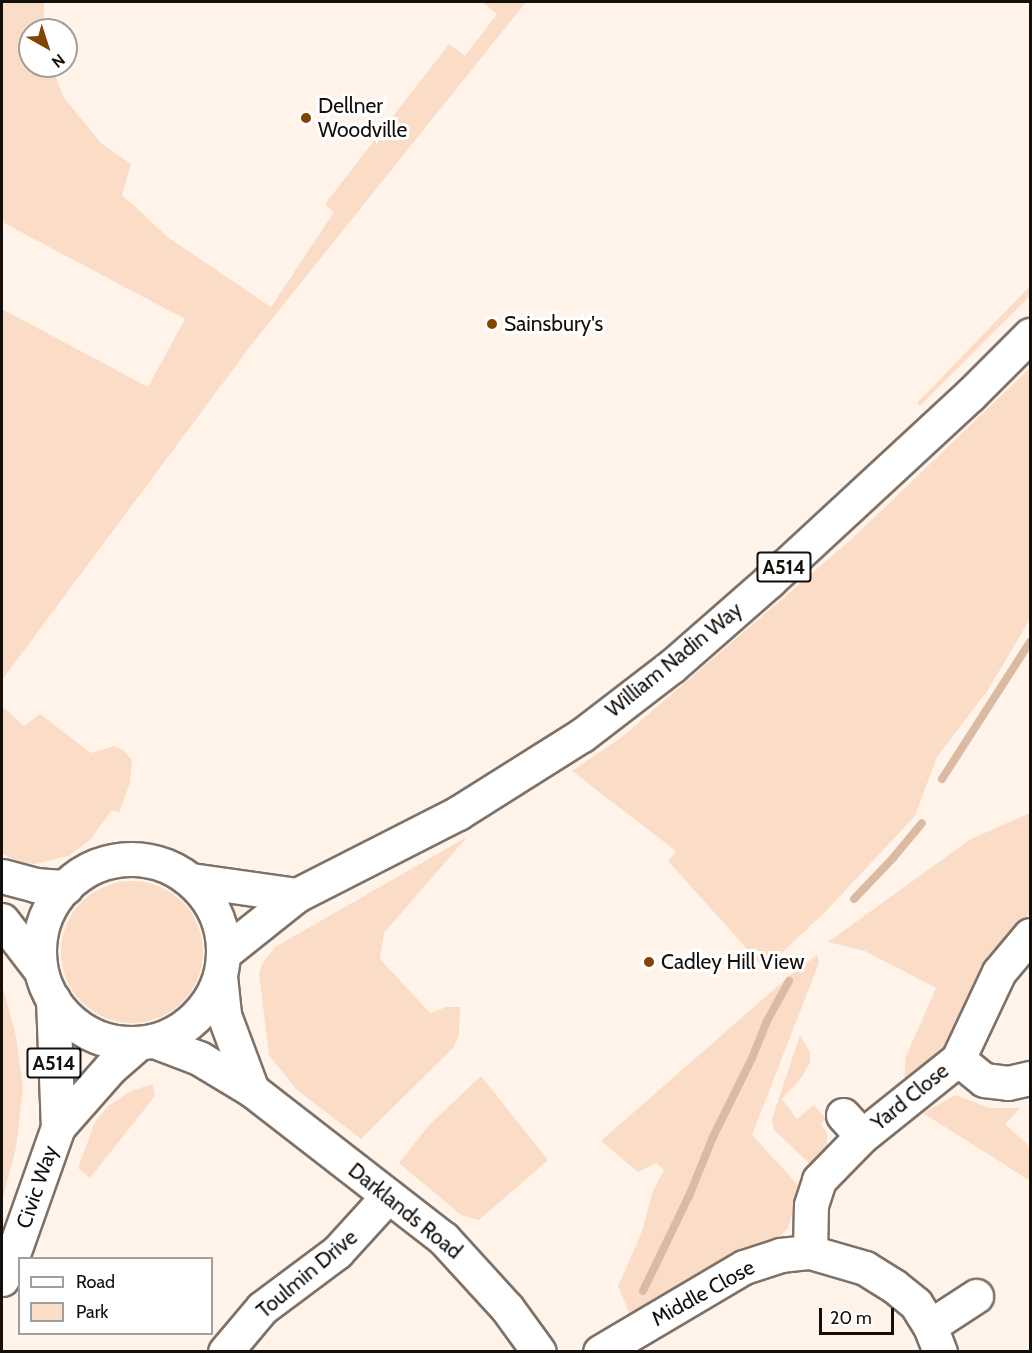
<!DOCTYPE html>
<html>
<head>
<meta charset="utf-8">
<style>
	body { margin:0 }
	#map { position:relative; width:1032px; height:1353px; overflow:hidden; background:#fff3ea; font-family:Cabin,sans-serif }
	div>[style] { position:absolute }
	.green>* { inset:0; background:#fbddc7 }
	.round { border-radius:50% }
	.stream>* { height:8px; margin:-4px; padding:0 4px; transform-origin:4px; border-radius:4px; background:#dabaa2 }
	.roads { filter:drop-shadow(2px 0 #7e7268) drop-shadow(-2px 0 #7e7268) drop-shadow(0 2px #7e7268) drop-shadow(0 -2px #7e7268) }
	.minor>* { height:33px; margin:-16.5px; padding:0 16.5px; transform-origin:16.5px; border-radius:16.5px; background:#fff }
	.major>* { height:33px; margin:-16.5px; padding:0 16.5px; transform-origin:16.5px; border-radius:16.5px; background:#fff }
	.major>.ring { margin:-16.5px; padding:0; box-sizing:content-box; background:none; border:33px solid #fff; border-radius:50% }
	.dots>* { width:16px; height:16px; translate:-50% -50%; box-sizing:border-box; border:3px solid #fff; border-radius:50% }
	span { translate:-50% -50%; white-space:nowrap; text-align:center; line-height:1.15; -webkit-text-stroke:6px #fff; paint-order:stroke }
	.shield-label span { padding:2px 4px; background:#fff; border:2px solid; border-radius:4px; -webkit-text-stroke-width:0 }
	.shield-label { font-size:20px; color:#130f0b; font-weight:700 }
	.poi-label { font-size:21px; color:#130f0b }
	.left { translate:0 -50%; text-align:left }
	.street-label { font-size:21px; color:#130f0b }
	.frame { position:absolute; inset:0; border:3px solid #130f0b; pointer-events:none }
	.legend { position:absolute; left:18px; top:1257px; width:195px; height:78px; box-sizing:border-box; background:#fff; border:2px solid #a19f9d; margin:0; padding:8px 10px; list-style:none; font-size:18px; color:#130f0b }
	.legend li { display:flex; align-items:center; gap:12px; height:30px }
	.legend b { width:30px; border:2px solid #a19f9d }
	.north { position:absolute; left:18px; top:18px; width:60px; height:60px; box-sizing:border-box; background:#fff; border:2px solid #a19f9d; border-radius:50%; rotate:141deg; font-size:16px; font-weight:700; line-height:24px; text-align:center; color:#130f0b }
	.north::after { content:''; display:block; margin:auto; width:21px; height:27px; background:#814500; clip-path:polygon(50% 0,100% 100%,50% 72%,0 100%) }
	.scale { position:absolute; left:819px; top:1308px; width:75px; height:27px; box-sizing:border-box; border:3px solid #130f0b; border-top:0; padding-left:8px; font-size:18px; line-height:21px; white-space:nowrap; color:#130f0b; -webkit-text-stroke:4px #fff; paint-order:stroke }
</style>
</head>
<body>
<div id="map">
	<div class="green">
		<i style="clip-path:polygon(2px 2px,44px 2px,44px 30px,30px 30px,30px 66px,51px 66px,64px 98px,102px 144px,131px 164px,122px 195px,169px 238px,271px 307px,334px 212px,325px 204px,449px 44px,465px 56px,497px 14px,482px 2px,526px 2px,252px 344px,2px 680px,2px 309px,148px 387px,185px 319px,2px 222px)"></i>
		<i style="clip-path:polygon(1030px 286px,1030px 296px,920px 406px,917px 403px)"></i>
		<i style="clip-path:polygon(1030px 368px,1030px 619px,988px 690px,937px 757px,915px 816px,826px 911px,765px 969px,668px 861px,676px 851px,572px 771px,622px 737px,855px 536px)"></i>
		<i style="clip-path:polygon(2px 706px,24px 726px,40px 714px,91px 753px,114px 746px,123px 750px,132px 760px,130px 783px,119px 813px,112px 810px,89px 841px,68px 856px,35px 864px,20px 863px,2px 853px)"></i>
		<i style="clip-path:polygon(1030px 813px,1030px 913px,975px 979px,952px 1034px,940px 1053px,904px 1082px,906px 1056px,936px 988px,865px 951px,828px 942px,971px 839px)"></i>
		<i style="clip-path:polygon(467px 837px,384px 933px,380px 959px,430px 1013px,446px 1007px,460px 1007px,459px 1034px,454px 1047px,361px 1139px,297px 1090px,269px 1055px,259px 974px,262px 964px,275px 947px)"></i>
		<i class="round" style="left:61px;top:881px;width:142px;height:142px"></i>
		<i style="clip-path:polygon(817px 955px,819px 963px,752px 1135px,800px 1187px,788px 1228px,780px 1236px,744px 1250px,704px 1271px,630px 1315px,618px 1286px,643px 1229px,652px 1193px,664px 1170px,656px 1163px,638px 1172px,601px 1141px,788px 977px)"></i>
		<i style="clip-path:polygon(2px 984px,16px 1036px,23px 1087px,16px 1148px,2px 1201px)"></i>
		<i style="clip-path:polygon(800px 1035px,810px 1052px,810px 1062px,802px 1077px,782px 1099px,797px 1119px,814px 1105px,826px 1119px,821px 1124px,827px 1133px,827px 1145px,812px 1166px,774px 1130px,772px 1119px)"></i>
		<i style="clip-path:polygon(481px 1076px,548px 1160px,479px 1220px,461px 1215px,399px 1163px,430px 1124px)"></i>
		<i style="clip-path:polygon(153px 1084px,155px 1096px,90px 1178px,78px 1168px,95px 1122px,108px 1106px,131px 1091px)"></i>
		<i style="clip-path:polygon(956px 1095px,989px 1108px,1020px 1108px,1005px 1124px,1030px 1147px,1030px 1181px,923px 1113px)"></i>
	</div>
	<div class="stream">
		<i style="left:942px;top:779px;width:163px;rotate:-57.3deg"></i>
		<i style="left:854px;top:899px;width:57px;rotate:-46.4deg"></i>
		<i style="left:893px;top:858px;width:45px;rotate:-50.4deg"></i>
		<i style="left:643px;top:1291px;width:106px;rotate:-64.2deg"></i>
		<i style="left:689px;top:1196px;width:64px;rotate:-67.9deg"></i>
		<i style="left:713px;top:1137px;width:88px;rotate:-63.7deg"></i>
		<i style="left:752px;top:1058px;width:40px;rotate:-68deg"></i>
		<i style="left:767px;top:1021px;width:46px;rotate:-61.2deg"></i>
	</div>
	<div class="roads">
		<div class="minor">
			<i style="left:2px;top:876px;width:34px;rotate:15deg"></i>
			<i style="left:35px;top:885px;width:31px;rotate:4deg"></i>
			<i style="left:2px;top:920px;width:61px;rotate:52.4deg"></i>
			<i style="left:220px;top:976px;width:39px;rotate:84deg"></i>
			<i style="left:224px;top:1015px;width:80px;rotate:69.5deg"></i>
			<i style="left:157px;top:1042px;width:45px;rotate:20.9deg"></i>
			<i style="left:199px;top:1058px;width:62px;rotate:31.1deg"></i>
			<i style="left:252px;top:1090px;width:242px;rotate:37.8deg"></i>
			<i style="left:443px;top:1238px;width:95px;rotate:47.6deg"></i>
			<i style="left:507px;top:1308px;width:54px;rotate:54deg"></i>
			<i style="left:958px;top:1059px;width:33px;rotate:39deg"></i>
			<i style="left:984px;top:1080px;width:24px;rotate:7deg"></i>
			<i style="left:1008px;top:1083px;width:23px;rotate:-13deg"></i>
			<i style="left:843px;top:1115px;width:28px;rotate:48deg"></i>
			<i style="left:810px;top:1252px;width:47px;rotate:-88.8deg"></i>
			<i style="left:811px;top:1205px;width:26px;rotate:-72deg"></i>
			<i style="left:819px;top:1180px;width:62px;rotate:-45.7deg"></i>
			<i style="left:862px;top:1136px;width:123px;rotate:-38.7deg"></i>
			<i style="left:958px;top:1059px;width:96px;rotate:-64.8deg"></i>
			<i style="left:999px;top:972px;width:48px;rotate:-50deg"></i>
			<i style="left:930px;top:1326px;width:55px;rotate:-33.1deg"></i>
			<i style="left:225px;top:1352px;width:57px;rotate:-49.9deg"></i>
			<i style="left:262px;top:1308px;width:94px;rotate:-36.7deg"></i>
			<i style="left:337px;top:1252px;width:76px;rotate:-47.7deg"></i>
			<i style="left:600px;top:1352px;width:167px;rotate:-30.6deg"></i>
			<i style="left:744px;top:1267px;width:38px;rotate:-18deg"></i>
			<i style="left:780px;top:1255px;width:30px;rotate:-6deg"></i>
			<i style="left:810px;top:1252px;width:57px;rotate:16.2deg"></i>
			<i style="left:865px;top:1268px;width:34px;rotate:32deg"></i>
			<i style="left:894px;top:1286px;width:28px;rotate:39deg"></i>
			<i style="left:916px;top:1304px;width:26px;rotate:58deg"></i>
			<i style="left:930px;top:1326px;width:28px;rotate:69deg"></i>
		</div>
		<div class="major">
			<i class="ring" style="left:39px;top:859px;width:151px;height:151px"></i>
			<i style="left:191px;top:880px;width:107px;rotate:8.1deg"></i>
			<i style="left:224px;top:953px;width:93px;rotate:-38.5deg"></i>
			<i style="left:297px;top:895px;width:181px;rotate:-27deg"></i>
			<i style="left:458px;top:813px;width:146px;rotate:-32.2deg"></i>
			<i style="left:582px;top:735px;width:113px;rotate:-37.5deg"></i>
			<i style="left:672px;top:666px;width:129px;rotate:-41.2deg"></i>
			<i style="left:769px;top:581px;width:274px;rotate:-42.8deg"></i>
			<i style="left:970px;top:395px;width:85px;rotate:-45deg"></i>
			<i style="left:53px;top:999px;width:128px;rotate:87.8deg"></i>
			<i style="left:2px;top:1279px;width:24px;rotate:-66deg"></i>
			<i style="left:12px;top:1257px;width:138px;rotate:-70.5deg"></i>
			<i style="left:58px;top:1127px;width:79px;rotate:-48.6deg"></i>
			<i style="left:110px;top:1068px;width:38px;rotate:-41deg"></i>
		</div>
	</div>
	<div class="dots">
		<i style="left:306px;top:118px;background:#814500"></i>
		<i style="left:492px;top:324px;background:#814500"></i>
		<i style="left:649px;top:962px;background:#814500"></i>
	</div>
	<div class="shield-label">
		<span style="left:784px;top:567px">A514</span>
		<span style="left:54px;top:1063px">A514</span>
	</div>
	<div class="poi-label">
		<span class="left" style="left:318px;top:118px">Dellner<br>Woodville</span>
		<span class="left" style="left:504px;top:324px">Sainsbury's</span>
		<span class="left" style="left:661px;top:962px">Cadley Hill View</span>
	</div>
	<div class="street-label">
		<span style="left:674px;top:660px;rotate:-39deg">William Nadin Way</span>
		<span style="left:910px;top:1097px;rotate:-39deg">Yard Close</span>
		<span style="left:37px;top:1187px;rotate:-71deg">Civic Way</span>
		<span style="left:405px;top:1211px;rotate:39deg">Darklands Road</span>
		<span style="left:307px;top:1274px;rotate:-40deg">Toulmin Drive</span>
		<span style="left:703px;top:1293px;rotate:-29deg">Middle Close</span>
	</div>
	<div class="frame"></div>
	<ul class="legend">
	<li><b style="height:8px;background:#fff"></b>Road</li>
	<li><b style="height:16px;background:#fbddc7"></b>Park</li>
	</ul>
	<div class="north">N</div>
	<div class="scale">20 m</div>
</div>
</body>
</html>
